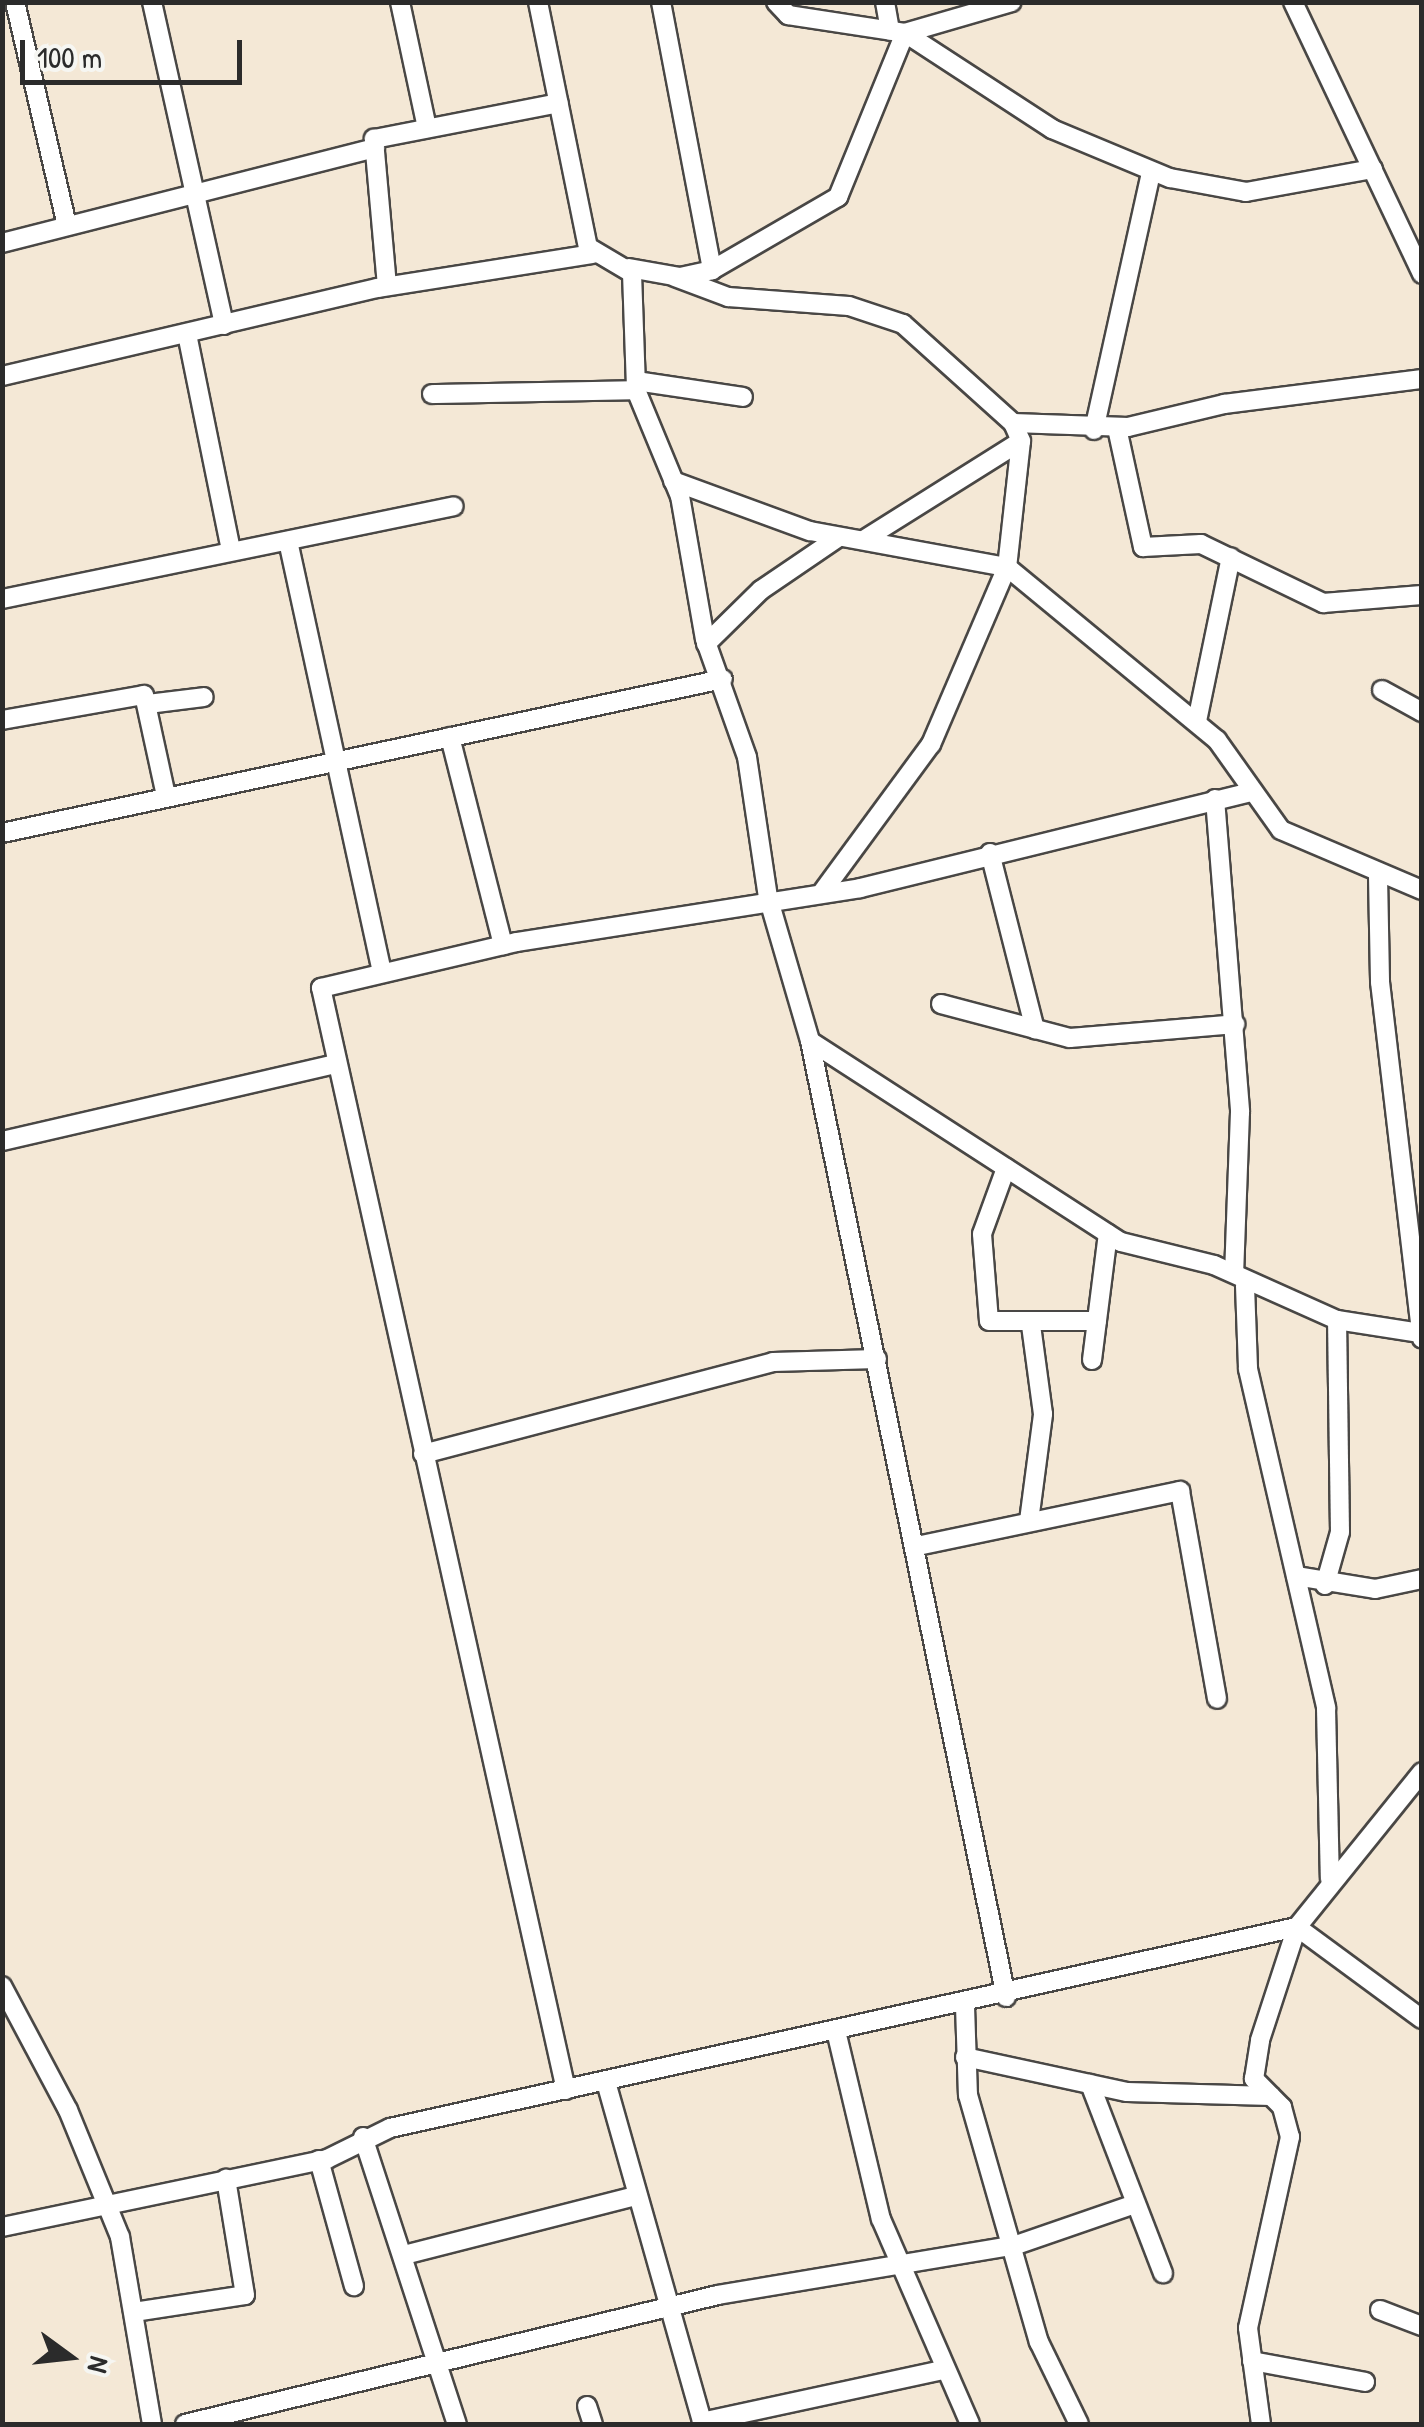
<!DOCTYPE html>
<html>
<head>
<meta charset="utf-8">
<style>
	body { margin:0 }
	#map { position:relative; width:1424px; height:2427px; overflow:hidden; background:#f4e8d6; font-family:"Patrick Hand",sans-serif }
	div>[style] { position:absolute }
	.roads { filter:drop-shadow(2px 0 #494745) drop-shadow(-2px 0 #494745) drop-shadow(0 2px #494745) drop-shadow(0 -2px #494745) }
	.minor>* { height:18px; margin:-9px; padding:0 9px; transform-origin:9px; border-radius:9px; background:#fff }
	span { translate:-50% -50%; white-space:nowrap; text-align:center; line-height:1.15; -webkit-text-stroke:10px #f6f6f2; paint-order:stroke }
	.frame { position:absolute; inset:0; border:5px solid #2b2b2b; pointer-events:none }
	.north { position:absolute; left:20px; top:2307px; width:100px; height:100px; -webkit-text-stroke:8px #f6f6f2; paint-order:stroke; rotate:105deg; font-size:28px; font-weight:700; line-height:40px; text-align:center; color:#2b2b2b }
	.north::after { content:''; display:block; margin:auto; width:35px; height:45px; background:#2b2b2b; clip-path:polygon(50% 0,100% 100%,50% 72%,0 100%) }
	.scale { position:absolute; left:20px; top:40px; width:222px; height:45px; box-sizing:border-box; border:5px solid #2b2b2b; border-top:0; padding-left:12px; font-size:30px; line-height:35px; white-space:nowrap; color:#2b2b2b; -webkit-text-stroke:8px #f6f6f2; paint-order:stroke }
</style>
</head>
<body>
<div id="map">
	<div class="roads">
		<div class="minor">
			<i style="left:15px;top:2px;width:230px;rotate:76.9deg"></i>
			<i style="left:152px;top:2px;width:331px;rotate:77.4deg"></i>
			<i style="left:400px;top:2px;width:129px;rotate:77.9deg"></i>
			<i style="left:538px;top:2px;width:250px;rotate:78.5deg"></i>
			<i style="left:588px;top:247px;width:51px;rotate:30.6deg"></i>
			<i style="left:632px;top:273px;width:117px;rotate:88deg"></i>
			<i style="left:636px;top:390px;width:115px;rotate:67.5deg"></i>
			<i style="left:680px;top:496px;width:145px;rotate:80.1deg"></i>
			<i style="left:705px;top:639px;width:125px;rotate:70.4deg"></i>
			<i style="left:747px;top:757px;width:142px;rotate:81.5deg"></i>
			<i style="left:768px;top:897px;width:150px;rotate:73.7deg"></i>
			<i style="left:810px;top:1041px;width:976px;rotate:78.41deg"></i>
			<i style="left:661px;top:2px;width:273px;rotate:79.2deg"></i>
			<i style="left:776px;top:2px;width:18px;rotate:47deg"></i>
			<i style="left:788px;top:15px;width:118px;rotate:8.7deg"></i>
			<i style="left:905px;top:33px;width:176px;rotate:33.1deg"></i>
			<i style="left:1052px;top:129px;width:128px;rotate:22.6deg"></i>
			<i style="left:1170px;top:178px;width:77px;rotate:10.4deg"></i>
			<i style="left:1246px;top:192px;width:129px;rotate:-10.3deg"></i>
			<i style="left:885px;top:2px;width:29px;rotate:80deg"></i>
			<i style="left:1293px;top:2px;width:301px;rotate:64.6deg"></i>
			<i style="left:2px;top:243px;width:385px;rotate:-14.3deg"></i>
			<i style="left:629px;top:268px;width:52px;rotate:10deg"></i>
			<i style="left:680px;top:277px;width:33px;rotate:-12deg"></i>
			<i style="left:712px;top:270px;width:146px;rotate:-30.1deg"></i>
			<i style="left:838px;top:197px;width:177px;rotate:-67.8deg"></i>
			<i style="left:905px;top:33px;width:111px;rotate:-16.2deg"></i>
			<i style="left:675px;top:277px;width:57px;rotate:20.7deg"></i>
			<i style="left:728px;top:297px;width:121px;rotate:4.3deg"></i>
			<i style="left:849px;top:306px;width:57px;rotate:18.4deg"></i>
			<i style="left:903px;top:324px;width:148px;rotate:42deg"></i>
			<i style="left:1013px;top:423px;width:20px;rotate:66deg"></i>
			<i style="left:1021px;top:441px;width:127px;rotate:96.3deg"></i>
			<i style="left:1007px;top:567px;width:193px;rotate:113.2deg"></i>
			<i style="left:931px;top:744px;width:182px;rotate:126.3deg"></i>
			<i style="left:387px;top:286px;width:148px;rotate:-95.1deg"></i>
			<i style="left:374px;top:139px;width:188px;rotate:-11deg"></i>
			<i style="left:187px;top:334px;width:221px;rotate:78.5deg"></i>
			<i style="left:2px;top:376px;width:386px;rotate:-13.2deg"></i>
			<i style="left:378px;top:288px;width:217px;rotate:-9deg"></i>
			<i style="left:636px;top:381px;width:108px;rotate:8.5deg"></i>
			<i style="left:432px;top:394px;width:204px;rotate:-1.1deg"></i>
			<i style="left:1013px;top:423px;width:115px;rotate:2deg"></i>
			<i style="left:1128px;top:427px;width:99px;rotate:-13.5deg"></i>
			<i style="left:1224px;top:404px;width:200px;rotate:-7.2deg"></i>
			<i style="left:1117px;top:428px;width:122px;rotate:77.7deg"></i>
			<i style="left:1143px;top:547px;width:58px;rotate:-3deg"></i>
			<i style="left:1201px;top:544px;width:136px;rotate:25.8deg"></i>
			<i style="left:1323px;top:603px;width:99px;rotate:-4.6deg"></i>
			<i style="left:1094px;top:430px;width:264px;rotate:-77.5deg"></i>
			<i style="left:673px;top:481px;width:146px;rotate:20.1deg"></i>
			<i style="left:810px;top:531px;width:200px;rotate:10.4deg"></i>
			<i style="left:1007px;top:567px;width:272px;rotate:39.5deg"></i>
			<i style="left:1217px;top:740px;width:110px;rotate:54.6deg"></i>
			<i style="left:1281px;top:830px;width:153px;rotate:23.1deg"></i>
			<i style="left:865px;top:539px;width:184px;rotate:-32.1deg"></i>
			<i style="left:288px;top:541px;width:442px;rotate:77.7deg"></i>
			<i style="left:2px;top:599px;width:461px;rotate:-11.6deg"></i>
			<i style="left:706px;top:644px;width:77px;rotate:-44.5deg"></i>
			<i style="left:761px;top:590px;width:94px;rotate:-34.2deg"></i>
			<i style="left:1382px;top:690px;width:46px;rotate:28.8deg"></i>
			<i style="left:148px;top:704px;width:56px;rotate:-7.1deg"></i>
			<i style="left:2px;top:720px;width:144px;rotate:-10deg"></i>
			<i style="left:144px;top:695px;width:103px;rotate:77.7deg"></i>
			<i style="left:1197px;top:721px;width:167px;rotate:-78.3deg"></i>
			<i style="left:450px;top:737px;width:215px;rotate:75.7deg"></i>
			<i style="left:1215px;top:799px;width:314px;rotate:85.4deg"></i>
			<i style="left:1240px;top:1112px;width:161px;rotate:92.1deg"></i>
			<i style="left:2px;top:833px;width:737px;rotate:-12.06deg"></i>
			<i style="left:990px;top:853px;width:182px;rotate:75.7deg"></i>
			<i style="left:1378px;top:876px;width:106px;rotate:88.9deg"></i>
			<i style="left:1380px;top:982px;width:359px;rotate:83.3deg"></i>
			<i style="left:941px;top:1004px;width:133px;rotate:14.8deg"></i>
			<i style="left:1070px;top:1038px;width:166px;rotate:-4.8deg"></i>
			<i style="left:810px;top:1041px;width:370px;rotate:32.9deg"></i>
			<i style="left:1121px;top:1242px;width:96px;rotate:13.9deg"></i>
			<i style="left:1214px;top:1265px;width:135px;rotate:24.1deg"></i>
			<i style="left:1337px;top:1320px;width:84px;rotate:8.9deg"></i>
			<i style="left:2px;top:1141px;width:342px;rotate:-13deg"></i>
			<i style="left:1006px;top:1168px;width:70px;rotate:110deg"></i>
			<i style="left:982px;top:1234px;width:87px;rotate:85.4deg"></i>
			<i style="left:989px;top:1321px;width:108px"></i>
			<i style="left:1245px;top:1286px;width:83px;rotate:87.9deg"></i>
			<i style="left:1248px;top:1369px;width:348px;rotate:77deg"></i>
			<i style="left:1326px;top:1708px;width:171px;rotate:88.7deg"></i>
			<i style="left:1092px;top:1360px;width:127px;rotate:-82.8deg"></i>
			<i style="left:423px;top:1454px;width:362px;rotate:-14.7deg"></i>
			<i style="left:773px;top:1362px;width:104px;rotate:-1.7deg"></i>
			<i style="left:1029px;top:1521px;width:108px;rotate:-82.5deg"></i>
			<i style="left:1043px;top:1414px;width:90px;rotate:-97.7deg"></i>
			<i style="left:917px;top:1546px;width:269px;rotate:-11.8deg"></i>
			<i style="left:1180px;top:1491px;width:211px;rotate:79.9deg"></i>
			<i style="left:1296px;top:1576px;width:80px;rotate:9.3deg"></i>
			<i style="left:1375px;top:1589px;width:48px;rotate:-12deg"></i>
			<i style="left:1325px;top:1585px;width:55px;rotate:-74.2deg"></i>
			<i style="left:1340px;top:1532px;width:212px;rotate:-90.8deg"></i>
			<i style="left:2px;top:1986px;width:140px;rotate:62deg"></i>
			<i style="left:68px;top:2110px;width:137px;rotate:67.7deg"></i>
			<i style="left:120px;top:2237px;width:190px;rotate:80.3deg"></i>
			<i style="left:965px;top:2006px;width:89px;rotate:88.1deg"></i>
			<i style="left:968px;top:2095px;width:257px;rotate:74deg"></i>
			<i style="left:1039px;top:2342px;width:91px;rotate:64deg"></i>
			<i style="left:837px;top:2035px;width:189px;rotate:76.6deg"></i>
			<i style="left:881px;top:2219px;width:223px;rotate:66.5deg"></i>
			<i style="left:965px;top:2057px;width:166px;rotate:12.2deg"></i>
			<i style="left:1127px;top:2092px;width:144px;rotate:1.6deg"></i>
			<i style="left:606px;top:2082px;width:355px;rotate:74.2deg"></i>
			<i style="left:1090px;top:2084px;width:203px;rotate:68.9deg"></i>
			<i style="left:566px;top:2090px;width:1129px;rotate:-102.53deg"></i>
			<i style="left:321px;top:988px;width:201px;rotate:-13.2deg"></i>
			<i style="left:517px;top:942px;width:347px;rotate:-8.9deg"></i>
			<i style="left:860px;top:888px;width:402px;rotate:-13.8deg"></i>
			<i style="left:363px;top:2137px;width:302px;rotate:71.9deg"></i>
			<i style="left:319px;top:2160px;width:131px;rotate:74.5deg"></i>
			<i style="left:2px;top:2227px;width:332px;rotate:-11.8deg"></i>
			<i style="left:327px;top:2159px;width:70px;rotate:-26.2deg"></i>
			<i style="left:390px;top:2128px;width:929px;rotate:-12.5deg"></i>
			<i style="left:1297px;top:1927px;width:155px;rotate:36.4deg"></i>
			<i style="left:404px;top:2255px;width:239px;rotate:-14.3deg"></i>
			<i style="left:1380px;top:2310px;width:45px;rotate:20.9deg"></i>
			<i style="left:134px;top:2312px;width:112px;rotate:-8.7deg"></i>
			<i style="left:245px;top:2295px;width:118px;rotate:-99.3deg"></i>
			<i style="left:1252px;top:2361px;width:115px;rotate:10.5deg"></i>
			<i style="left:587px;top:2406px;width:19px;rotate:72deg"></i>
			<i style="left:702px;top:2422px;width:246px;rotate:-12.2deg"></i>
			<i style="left:185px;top:2424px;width:548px;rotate:-13.61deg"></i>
			<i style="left:718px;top:2295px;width:302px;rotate:-9.5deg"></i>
			<i style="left:1016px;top:2245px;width:126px;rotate:-19deg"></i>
			<i style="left:1261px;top:2424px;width:97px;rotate:-97.7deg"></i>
			<i style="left:1248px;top:2328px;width:196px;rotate:-77.6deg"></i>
			<i style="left:1290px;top:2137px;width:31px;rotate:-105deg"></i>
			<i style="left:1282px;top:2107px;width:40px;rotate:-135deg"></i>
			<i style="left:1254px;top:2079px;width:39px;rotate:-81deg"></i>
			<i style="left:1260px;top:2040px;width:119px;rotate:-71.9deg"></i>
			<i style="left:1297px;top:1927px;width:199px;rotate:-51.1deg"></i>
		</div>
	</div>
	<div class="frame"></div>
	<div class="north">N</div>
	<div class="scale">100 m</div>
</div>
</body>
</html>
